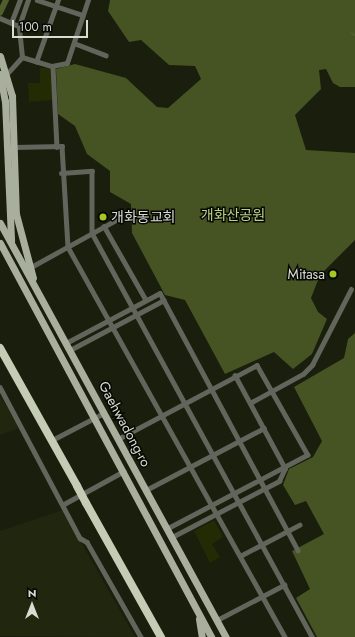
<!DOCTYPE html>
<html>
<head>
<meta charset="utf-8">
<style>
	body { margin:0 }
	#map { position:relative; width:355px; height:637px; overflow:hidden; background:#191e0d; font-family:Jost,"Noto Sans KR",sans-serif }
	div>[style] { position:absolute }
	.built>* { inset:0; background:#20270e }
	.green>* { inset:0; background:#222b03 }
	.forest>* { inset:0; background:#465323 }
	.stream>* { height:1.5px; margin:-0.75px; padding:0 0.75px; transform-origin:0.75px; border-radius:0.75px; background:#505d2d }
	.canal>* { height:5.5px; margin:-2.75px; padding:0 2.75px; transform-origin:2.75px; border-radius:2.75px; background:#505d2d }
	.street>* { height:4.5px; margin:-2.25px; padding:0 2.25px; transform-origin:2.25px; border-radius:2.25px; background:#61655b }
	.primary>* { height:7px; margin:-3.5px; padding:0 3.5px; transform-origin:3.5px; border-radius:3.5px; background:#a8af9c }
	.highway>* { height:8px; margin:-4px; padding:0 4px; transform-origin:4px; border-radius:4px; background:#c5ccb5 }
	.highway-bridge>* { height:8px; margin:-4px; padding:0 4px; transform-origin:4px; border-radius:4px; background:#c5ccb5 }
	.dots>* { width:11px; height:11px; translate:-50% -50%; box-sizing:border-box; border:2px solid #060803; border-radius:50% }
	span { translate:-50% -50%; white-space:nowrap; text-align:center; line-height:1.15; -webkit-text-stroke:3px #060803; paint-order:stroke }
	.park-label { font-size:14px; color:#bad185 }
	.poi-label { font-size:14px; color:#d8dcd1 }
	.left { translate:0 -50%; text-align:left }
	.right { translate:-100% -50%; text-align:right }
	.street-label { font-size:14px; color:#d8dcd1 }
	.north { position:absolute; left:12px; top:585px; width:40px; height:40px; -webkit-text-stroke:3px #060803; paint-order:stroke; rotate:0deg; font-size:11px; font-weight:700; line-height:16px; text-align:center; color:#d8dcd1 }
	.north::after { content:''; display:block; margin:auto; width:14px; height:18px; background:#d8dcd1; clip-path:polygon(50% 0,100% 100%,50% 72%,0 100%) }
	.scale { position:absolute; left:12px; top:20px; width:76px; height:18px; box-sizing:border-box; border:2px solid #d8dcd1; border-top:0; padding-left:5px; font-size:12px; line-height:14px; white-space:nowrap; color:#d8dcd1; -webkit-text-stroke:3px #060803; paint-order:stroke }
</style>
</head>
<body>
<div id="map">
	<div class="built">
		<i style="clip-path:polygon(0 395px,19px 428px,0 435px)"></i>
		<i style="clip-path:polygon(63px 510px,135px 637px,0 636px,0 531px)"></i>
	</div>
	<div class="green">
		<i style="clip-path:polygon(40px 68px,52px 68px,53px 100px,29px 102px,28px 83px,40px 83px)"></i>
		<i style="clip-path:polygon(214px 520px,223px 537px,212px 544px,220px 557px,210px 563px,194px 531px)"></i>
	</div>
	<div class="forest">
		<i style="clip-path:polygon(110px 0,355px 0,355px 87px,340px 87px,333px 83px,326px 69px,319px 70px,321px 89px,295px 115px,306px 150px,355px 153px,355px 240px,320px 275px,311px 298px,318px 312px,327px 319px,312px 354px,293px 369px,274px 352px,225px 374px,185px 300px,165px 295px,132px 233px,131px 204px,110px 192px,110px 171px,87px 154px,75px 126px,58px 114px,56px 69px,75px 64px,126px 78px,157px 107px,168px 108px,201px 79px,195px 66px,169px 65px,141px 40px,129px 42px,108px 11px)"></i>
		<i style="clip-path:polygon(355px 333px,355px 637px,317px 637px,296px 598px,310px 589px,292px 551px,324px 534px,306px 501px,295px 505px,283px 485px,289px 469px,313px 457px,322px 441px,294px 387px,344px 358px,348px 339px)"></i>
	</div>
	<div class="stream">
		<i style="left:352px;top:33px;width:4px;rotate:34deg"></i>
	</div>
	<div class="canal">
		<i style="left:0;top:13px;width:14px;rotate:-65deg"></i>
	</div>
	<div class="street">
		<i style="left:37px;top:0;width:48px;rotate:18.1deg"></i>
		<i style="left:0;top:18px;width:21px;rotate:23deg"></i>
		<i style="left:11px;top:23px;width:25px;rotate:-69deg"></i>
		<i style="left:74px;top:43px;width:34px;rotate:21deg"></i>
		<i style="left:22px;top:57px;width:31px;rotate:17deg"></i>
		<i style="left:52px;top:66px;width:15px;rotate:-11deg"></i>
		<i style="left:67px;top:63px;width:66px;rotate:-71.6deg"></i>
		<i style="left:36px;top:62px;width:66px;rotate:-70.5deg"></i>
		<i style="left:53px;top:66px;width:81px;rotate:87.2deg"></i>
		<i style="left:5px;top:76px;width:25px;rotate:-48deg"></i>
		<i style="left:22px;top:57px;width:31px;rotate:-96deg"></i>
		<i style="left:19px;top:26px;width:28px;rotate:-71deg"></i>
		<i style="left:14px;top:147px;width:48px;rotate:-1.2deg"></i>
		<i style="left:62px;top:146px;width:101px;rotate:86.6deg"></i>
		<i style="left:68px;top:247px;width:446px;rotate:60.9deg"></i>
		<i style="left:61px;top:173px;width:31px;rotate:-4deg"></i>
		<i style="left:92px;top:171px;width:62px;rotate:90deg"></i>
		<i style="left:92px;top:233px;width:460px;rotate:61.4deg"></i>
		<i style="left:104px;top:226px;width:85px;rotate:60.4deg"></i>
		<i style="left:31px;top:267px;width:99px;rotate:-28.9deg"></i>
		<i style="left:66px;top:343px;width:106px;rotate:-28deg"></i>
		<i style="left:160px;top:293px;width:292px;rotate:61.8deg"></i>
		<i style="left:70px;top:350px;width:106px;rotate:-28deg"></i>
		<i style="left:235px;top:375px;width:106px;rotate:61.7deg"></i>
		<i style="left:0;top:387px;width:171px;rotate:62.1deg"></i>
		<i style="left:80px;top:538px;width:8px;rotate:30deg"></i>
		<i style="left:87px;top:542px;width:109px;rotate:60.4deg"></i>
		<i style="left:250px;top:403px;width:60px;rotate:-28.7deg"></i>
		<i style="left:303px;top:374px;width:13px;rotate:-45deg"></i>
		<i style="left:312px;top:365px;width:85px;rotate:-62.8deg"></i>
		<i style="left:56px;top:438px;width:54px;rotate:-27.5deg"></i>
		<i style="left:118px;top:439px;width:157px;rotate:-28deg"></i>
		<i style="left:257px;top:365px;width:103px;rotate:60.5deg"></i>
		<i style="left:308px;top:455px;width:159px;rotate:152.3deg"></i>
		<i style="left:146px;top:490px;width:133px;rotate:-27.7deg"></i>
		<i style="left:64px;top:504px;width:68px;rotate:-28.8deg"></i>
		<i style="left:172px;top:537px;width:121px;rotate:-27.6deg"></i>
		<i style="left:279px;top:481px;width:14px;rotate:-65deg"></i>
		<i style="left:240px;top:556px;width:67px;rotate:-27.7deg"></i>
		<i style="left:217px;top:620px;width:76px;rotate:-27.6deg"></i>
	</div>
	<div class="primary">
		<i style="left:0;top:56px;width:42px;rotate:73.3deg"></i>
		<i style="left:12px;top:96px;width:118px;rotate:88.1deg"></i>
		<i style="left:16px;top:214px;width:66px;rotate:75.1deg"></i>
		<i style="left:0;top:74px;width:27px;rotate:80deg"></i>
		<i style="left:5px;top:101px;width:140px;rotate:87.5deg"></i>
		<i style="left:0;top:223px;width:472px;rotate:61.4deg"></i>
		<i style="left:0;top:243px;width:447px;rotate:61.8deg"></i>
		<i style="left:199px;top:619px;width:18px;rotate:81deg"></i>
	</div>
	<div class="highway">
		<i style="left:0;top:348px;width:158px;rotate:60.8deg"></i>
		<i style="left:86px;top:503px;width:154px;rotate:60.8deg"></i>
	</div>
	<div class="highway-bridge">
		<i style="left:77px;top:486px;width:19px;rotate:62deg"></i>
	</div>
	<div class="dots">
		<i style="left:103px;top:217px;background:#a5c823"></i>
		<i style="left:333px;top:274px;background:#a5c823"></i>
	</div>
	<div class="park-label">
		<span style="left:233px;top:215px">개화산공원</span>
	</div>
	<div class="poi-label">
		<span class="left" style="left:111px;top:217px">개화동교회</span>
		<span class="right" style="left:325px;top:274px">Mitasa</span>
	</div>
	<div class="street-label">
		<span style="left:125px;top:424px;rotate:62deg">Gaehwadong-ro</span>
	</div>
	<div class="north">N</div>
	<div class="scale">100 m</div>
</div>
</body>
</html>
